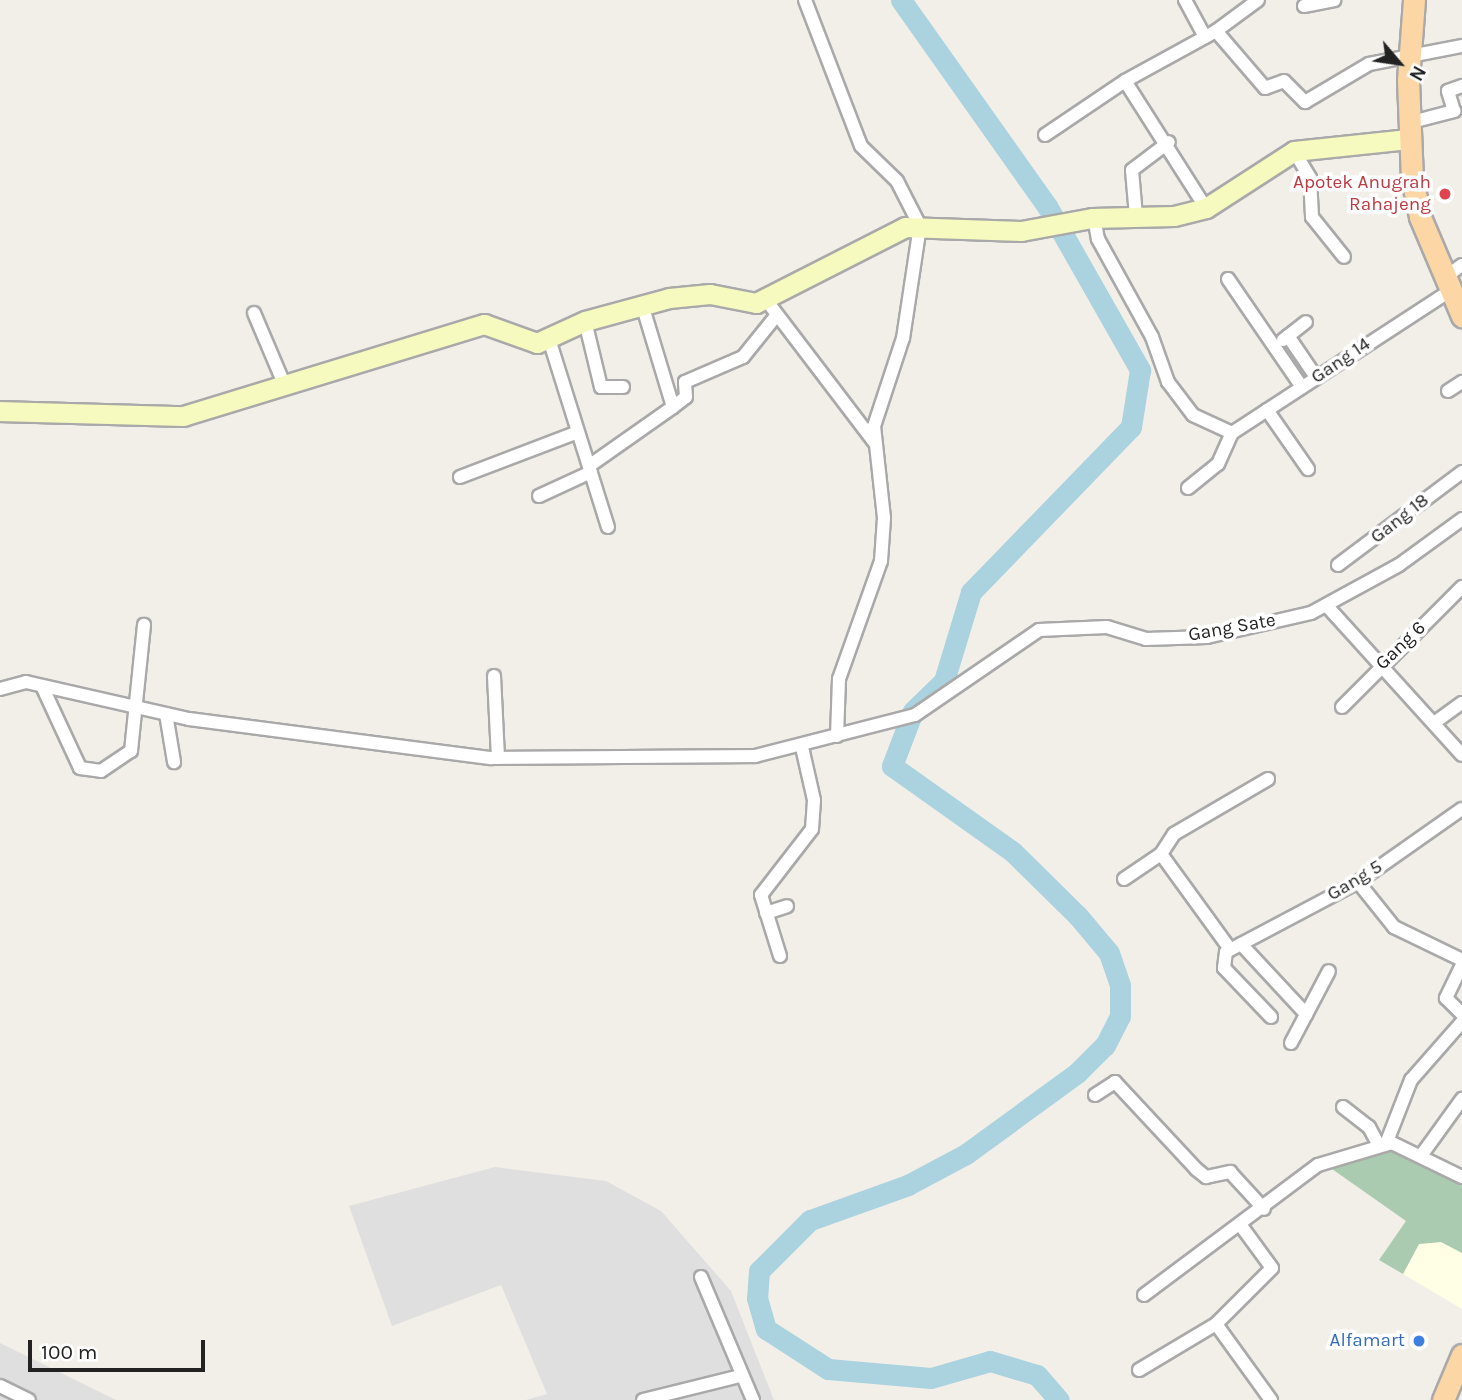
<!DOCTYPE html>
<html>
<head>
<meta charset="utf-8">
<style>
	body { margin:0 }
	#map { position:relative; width:1462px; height:1400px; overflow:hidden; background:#f2efe9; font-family:Karla,sans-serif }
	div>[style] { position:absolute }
	.residential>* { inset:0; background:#e0dfdf }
	.education>* { inset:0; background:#ffffe5 }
	.cemetery>* { inset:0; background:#aacbaf }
	.river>* { height:21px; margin:-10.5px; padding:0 10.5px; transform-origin:10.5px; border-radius:10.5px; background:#aad3df }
	.roads { filter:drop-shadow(2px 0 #a9a9a9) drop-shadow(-2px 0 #a9a9a9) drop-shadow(0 2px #a9a9a9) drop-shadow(0 -2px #a9a9a9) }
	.street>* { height:12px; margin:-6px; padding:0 6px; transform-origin:6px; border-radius:6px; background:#fff }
	.secondary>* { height:19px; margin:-9.5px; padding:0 9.5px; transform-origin:9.5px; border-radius:9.5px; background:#f7fabf }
	.primary>* { height:21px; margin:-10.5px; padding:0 10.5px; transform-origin:10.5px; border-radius:10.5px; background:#fcd6a4 }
	.dots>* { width:19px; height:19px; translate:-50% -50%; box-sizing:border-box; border:4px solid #fff; border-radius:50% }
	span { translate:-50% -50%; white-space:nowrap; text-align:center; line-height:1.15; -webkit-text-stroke:7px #fff; paint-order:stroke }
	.health-label { font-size:19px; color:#be3a42 }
	.right { translate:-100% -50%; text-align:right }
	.street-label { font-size:19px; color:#222 }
	.shop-label { font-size:19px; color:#366cbe }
	.north { position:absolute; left:1364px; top:28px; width:70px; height:70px; -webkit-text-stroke:5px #fff; paint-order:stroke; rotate:119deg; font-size:19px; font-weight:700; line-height:28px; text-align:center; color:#222 }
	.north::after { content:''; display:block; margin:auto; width:24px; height:32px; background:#222; clip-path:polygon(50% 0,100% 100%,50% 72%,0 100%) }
	.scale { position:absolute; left:28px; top:1340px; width:177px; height:32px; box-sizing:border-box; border:4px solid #222; border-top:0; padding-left:9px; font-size:21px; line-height:24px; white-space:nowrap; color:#222; -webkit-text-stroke:5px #fff; paint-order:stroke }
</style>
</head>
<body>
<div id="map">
	<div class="residential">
		<i style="clip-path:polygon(495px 1167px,606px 1181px,661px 1211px,731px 1291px,774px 1400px,526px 1400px,547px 1394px,501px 1285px,392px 1326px,349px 1206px)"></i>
		<i style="clip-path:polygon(0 1343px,116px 1400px,0 1400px)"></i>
	</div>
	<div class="education">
		<i style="clip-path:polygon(1441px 1242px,1462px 1253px,1462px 1309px,1403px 1274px,1419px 1244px)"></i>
	</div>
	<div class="cemetery">
		<i style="clip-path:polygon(1393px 1150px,1462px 1182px,1462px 1253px,1441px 1242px,1419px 1244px,1403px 1274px,1379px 1260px,1406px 1221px,1332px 1169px)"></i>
	</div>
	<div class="river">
		<i style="left:901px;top:0;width:252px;rotate:54.7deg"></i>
		<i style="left:1047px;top:206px;width:189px;rotate:60.4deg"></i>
		<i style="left:1140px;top:370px;width:58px;rotate:99deg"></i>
		<i style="left:1131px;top:427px;width:230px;rotate:134.1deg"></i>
		<i style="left:971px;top:592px;width:93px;rotate:106.9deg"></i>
		<i style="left:944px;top:681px;width:43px;rotate:135.9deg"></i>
		<i style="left:913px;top:711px;width:59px;rotate:110.9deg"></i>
		<i style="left:892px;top:766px;width:148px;rotate:35.4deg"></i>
		<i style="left:1013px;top:852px;width:91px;rotate:44.6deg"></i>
		<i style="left:1078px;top:916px;width:48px;rotate:50deg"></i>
		<i style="left:1109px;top:953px;width:34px;rotate:71deg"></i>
		<i style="left:1120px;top:985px;width:31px;rotate:90deg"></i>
		<i style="left:1120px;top:1016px;width:33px;rotate:117deg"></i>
		<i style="left:1105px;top:1045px;width:40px;rotate:135deg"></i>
		<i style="left:1077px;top:1073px;width:137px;rotate:143.9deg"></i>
		<i style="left:966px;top:1154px;width:66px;rotate:151.9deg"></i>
		<i style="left:908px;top:1185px;width:104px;rotate:160.3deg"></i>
		<i style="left:810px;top:1220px;width:72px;rotate:135deg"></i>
		<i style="left:759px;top:1271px;width:27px;rotate:94deg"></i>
		<i style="left:757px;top:1298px;width:32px;rotate:74deg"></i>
		<i style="left:766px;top:1329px;width:74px;rotate:32.8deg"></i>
		<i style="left:828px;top:1369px;width:103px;rotate:5deg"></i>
		<i style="left:931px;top:1378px;width:61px;rotate:-16.1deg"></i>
		<i style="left:990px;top:1361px;width:49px;rotate:16.6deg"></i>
		<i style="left:1037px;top:1375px;width:33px;rotate:49deg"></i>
	</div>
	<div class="roads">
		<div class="street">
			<i style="left:805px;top:0;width:156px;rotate:69deg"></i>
			<i style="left:861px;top:146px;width:50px;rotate:44.2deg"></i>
			<i style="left:897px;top:181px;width:51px;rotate:62.9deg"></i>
			<i style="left:920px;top:226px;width:113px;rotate:98.6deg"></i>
			<i style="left:903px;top:338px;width:93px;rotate:108.2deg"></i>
			<i style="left:874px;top:426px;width:93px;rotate:83.8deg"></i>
			<i style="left:884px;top:518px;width:43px;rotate:94deg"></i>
			<i style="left:881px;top:561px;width:125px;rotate:109.6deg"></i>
			<i style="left:839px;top:679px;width:57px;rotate:92deg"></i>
			<i style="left:1185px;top:0;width:42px;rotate:61.6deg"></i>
			<i style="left:1304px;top:6px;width:31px;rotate:-11deg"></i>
			<i style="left:1216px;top:31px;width:52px;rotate:-36.4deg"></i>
			<i style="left:1125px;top:81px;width:151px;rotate:57.5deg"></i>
			<i style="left:1408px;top:123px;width:48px;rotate:-14.6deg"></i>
			<i style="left:1454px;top:111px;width:21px;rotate:-107deg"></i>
			<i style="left:1448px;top:91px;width:15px;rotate:-20deg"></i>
			<i style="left:1045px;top:135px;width:97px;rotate:-34deg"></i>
			<i style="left:1125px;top:81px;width:104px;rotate:-28.8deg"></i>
			<i style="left:1216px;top:31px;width:75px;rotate:49.3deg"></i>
			<i style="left:1265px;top:88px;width:20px;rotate:-20deg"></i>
			<i style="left:1284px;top:81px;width:30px;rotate:45deg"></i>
			<i style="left:1305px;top:102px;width:74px;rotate:-30.7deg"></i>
			<i style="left:1369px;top:64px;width:95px;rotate:-11deg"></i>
			<i style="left:1294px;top:151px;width:31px;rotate:59deg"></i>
			<i style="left:1310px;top:178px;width:39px;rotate:87deg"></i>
			<i style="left:1312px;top:217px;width:51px;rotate:51.3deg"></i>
			<i style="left:1136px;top:216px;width:46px;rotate:-95deg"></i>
			<i style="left:1132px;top:170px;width:46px;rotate:-37.1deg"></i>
			<i style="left:1094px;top:217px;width:22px;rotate:80deg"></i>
			<i style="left:1098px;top:239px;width:112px;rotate:61.1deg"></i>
			<i style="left:1152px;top:337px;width:48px;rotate:70.4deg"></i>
			<i style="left:1168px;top:382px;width:41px;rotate:52.9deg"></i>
			<i style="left:1193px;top:415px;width:43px;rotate:24.8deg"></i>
			<i style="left:1444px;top:278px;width:22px;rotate:-36deg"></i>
			<i style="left:1228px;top:279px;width:131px;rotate:55.6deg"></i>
			<i style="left:766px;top:300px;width:178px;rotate:52.7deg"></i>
			<i style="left:254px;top:313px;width:79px;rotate:67deg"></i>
			<i style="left:585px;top:321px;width:68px;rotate:76.4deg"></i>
			<i style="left:601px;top:387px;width:22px"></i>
			<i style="left:1288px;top:336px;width:50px;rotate:55.7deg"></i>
			<i style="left:549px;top:339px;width:197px;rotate:72.6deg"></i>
			<i style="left:1283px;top:340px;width:29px;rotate:-38deg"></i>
			<i style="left:1448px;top:391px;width:17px;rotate:-33deg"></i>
			<i style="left:673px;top:407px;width:16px;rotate:-38deg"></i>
			<i style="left:686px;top:397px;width:15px;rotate:-94deg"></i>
			<i style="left:685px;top:382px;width:63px;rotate:-23.3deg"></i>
			<i style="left:743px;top:357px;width:53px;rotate:-51.2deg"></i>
			<i style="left:1267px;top:410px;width:72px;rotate:55.2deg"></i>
			<i style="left:1232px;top:433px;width:260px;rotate:-33.1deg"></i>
			<i style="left:589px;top:466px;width:103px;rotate:-35.1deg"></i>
			<i style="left:673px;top:407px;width:108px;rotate:-106.8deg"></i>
			<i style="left:460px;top:477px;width:126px;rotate:-20.9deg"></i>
			<i style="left:1188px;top:488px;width:38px;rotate:-39deg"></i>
			<i style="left:1218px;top:464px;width:34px;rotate:-66deg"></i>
			<i style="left:539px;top:496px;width:57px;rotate:-24.8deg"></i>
			<i style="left:1338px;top:565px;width:155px;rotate:-36.9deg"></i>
			<i style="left:1326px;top:605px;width:202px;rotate:47.8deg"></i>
			<i style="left:494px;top:676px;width:82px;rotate:87.2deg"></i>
			<i style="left:42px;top:686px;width:90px;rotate:65.1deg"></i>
			<i style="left:80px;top:768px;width:21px;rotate:8deg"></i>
			<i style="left:101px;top:771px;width:36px;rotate:-34deg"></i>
			<i style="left:131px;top:751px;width:127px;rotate:-84.1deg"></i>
			<i style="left:0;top:689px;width:27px;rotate:-15deg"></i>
			<i style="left:26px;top:682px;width:167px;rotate:12.8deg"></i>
			<i style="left:189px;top:719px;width:305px;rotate:7.4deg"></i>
			<i style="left:491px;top:758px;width:264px;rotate:-0.4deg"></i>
			<i style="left:755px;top:756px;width:165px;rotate:-14.4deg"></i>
			<i style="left:915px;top:715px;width:150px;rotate:-34.4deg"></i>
			<i style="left:1039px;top:630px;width:68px;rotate:-2.5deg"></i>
			<i style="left:1107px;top:627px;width:41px;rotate:17.1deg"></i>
			<i style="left:1146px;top:639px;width:61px;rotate:-1.9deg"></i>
			<i style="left:1207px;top:637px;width:107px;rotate:-13deg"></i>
			<i style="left:1311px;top:613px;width:100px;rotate:-28.6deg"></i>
			<i style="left:1399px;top:565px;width:78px;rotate:-36.1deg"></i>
			<i style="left:1342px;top:707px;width:170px;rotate:-45deg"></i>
			<i style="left:166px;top:714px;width:49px;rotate:80.5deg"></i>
			<i style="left:1434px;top:723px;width:34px;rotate:-36deg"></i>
			<i style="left:1161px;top:854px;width:117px;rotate:54deg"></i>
			<i style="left:1124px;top:879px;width:45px;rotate:-34deg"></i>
			<i style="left:1161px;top:854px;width:24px;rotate:-57deg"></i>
			<i style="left:1174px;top:834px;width:109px;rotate:-30.3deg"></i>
			<i style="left:1358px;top:882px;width:58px;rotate:51.3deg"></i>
			<i style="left:1394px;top:927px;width:76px;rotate:25.9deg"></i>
			<i style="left:766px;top:913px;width:22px;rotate:-18deg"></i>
			<i style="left:1241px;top:944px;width:96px;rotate:47.1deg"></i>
			<i style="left:780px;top:956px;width:64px;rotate:-107.3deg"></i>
			<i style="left:761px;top:895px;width:83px;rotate:-52.3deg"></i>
			<i style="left:812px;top:829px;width:29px;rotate:-86deg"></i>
			<i style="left:814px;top:800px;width:54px;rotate:-102.8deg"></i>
			<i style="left:1462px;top:965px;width:37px;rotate:116deg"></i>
			<i style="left:1446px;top:998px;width:23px;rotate:45deg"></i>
			<i style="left:1271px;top:1017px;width:68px;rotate:-133.8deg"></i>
			<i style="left:1224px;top:968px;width:16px;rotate:-83deg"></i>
			<i style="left:1226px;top:952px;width:149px;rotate:-27.9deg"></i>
			<i style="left:1358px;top:882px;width:127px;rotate:-35.1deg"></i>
			<i style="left:1291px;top:1043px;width:81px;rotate:-62.2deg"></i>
			<i style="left:1095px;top:1095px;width:24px;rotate:-33deg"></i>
			<i style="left:1115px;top:1082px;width:119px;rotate:47deg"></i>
			<i style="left:1196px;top:1169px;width:13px;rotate:39deg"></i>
			<i style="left:1206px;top:1177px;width:25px;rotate:-12deg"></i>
			<i style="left:1230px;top:1172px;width:50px;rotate:47.4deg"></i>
			<i style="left:1343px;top:1107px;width:33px;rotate:38deg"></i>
			<i style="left:1369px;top:1127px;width:21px;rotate:62deg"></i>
			<i style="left:1386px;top:1144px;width:69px;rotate:-68.7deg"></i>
			<i style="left:1411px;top:1080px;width:77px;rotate:-48.7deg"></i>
			<i style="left:1423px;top:1153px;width:67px;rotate:-54.2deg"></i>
			<i style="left:701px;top:1277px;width:134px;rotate:67.1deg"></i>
			<i style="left:1144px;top:1295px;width:217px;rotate:-36.8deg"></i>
			<i style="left:1318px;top:1165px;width:77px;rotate:-16.6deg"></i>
			<i style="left:1392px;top:1143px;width:78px;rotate:25.9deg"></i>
			<i style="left:1216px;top:1324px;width:94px;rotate:54.1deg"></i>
			<i style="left:1139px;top:1370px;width:90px;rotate:-30.9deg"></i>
			<i style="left:1216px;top:1324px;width:79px;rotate:-45deg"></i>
			<i style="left:1272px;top:1268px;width:51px;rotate:-126.2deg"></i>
			<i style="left:0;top:1386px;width:32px;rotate:26deg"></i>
			<i style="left:643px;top:1400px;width:100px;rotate:-13.9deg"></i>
		</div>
		<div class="secondary">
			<i style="left:0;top:411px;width:183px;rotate:1.6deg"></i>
			<i style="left:183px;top:416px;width:315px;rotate:-17deg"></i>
			<i style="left:484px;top:324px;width:56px;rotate:19.7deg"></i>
			<i style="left:537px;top:343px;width:53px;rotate:-24.6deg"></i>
			<i style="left:585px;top:321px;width:87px;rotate:-15.3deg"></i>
			<i style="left:669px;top:298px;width:41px;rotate:-5.6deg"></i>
			<i style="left:710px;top:294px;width:47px;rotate:11.1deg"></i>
			<i style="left:756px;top:303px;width:167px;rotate:-27deg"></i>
			<i style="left:905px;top:227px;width:116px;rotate:2deg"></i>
			<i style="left:1021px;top:231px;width:72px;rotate:-10.4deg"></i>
			<i style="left:1092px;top:218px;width:82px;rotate:-1.4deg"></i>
			<i style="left:1174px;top:216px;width:33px;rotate:-14deg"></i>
			<i style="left:1206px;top:208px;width:105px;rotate:-32.9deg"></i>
			<i style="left:1294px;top:151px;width:115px;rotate:-6deg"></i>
		</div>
		<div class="primary">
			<i style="left:1414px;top:0;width:80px;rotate:94.3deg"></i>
			<i style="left:1408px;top:80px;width:99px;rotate:87.7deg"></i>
			<i style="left:1412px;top:179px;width:39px;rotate:78deg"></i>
			<i style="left:1420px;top:217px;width:108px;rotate:67deg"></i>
			<i style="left:1443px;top:1400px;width:49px;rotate:-67.1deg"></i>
		</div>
	</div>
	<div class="dots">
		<i style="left:1445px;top:194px;background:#e0444e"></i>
		<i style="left:1419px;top:1341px;background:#3f7fe0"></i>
	</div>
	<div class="health-label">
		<span class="right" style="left:1431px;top:194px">Apotek Anugrah<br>Rahajeng</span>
	</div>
	<div class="street-label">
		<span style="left:1341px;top:361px;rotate:-34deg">Gang 14</span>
		<span style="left:1400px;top:519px;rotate:-38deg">Gang 18</span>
		<span style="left:1232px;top:628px;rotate:-10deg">Gang Sate</span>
		<span style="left:1401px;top:646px;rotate:-44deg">Gang 6</span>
		<span style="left:1355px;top:881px;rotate:-31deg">Gang 5</span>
	</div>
	<div class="shop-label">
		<span class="right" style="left:1405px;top:1341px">Alfamart</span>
	</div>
	<div class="north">N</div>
	<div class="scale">100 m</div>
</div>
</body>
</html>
